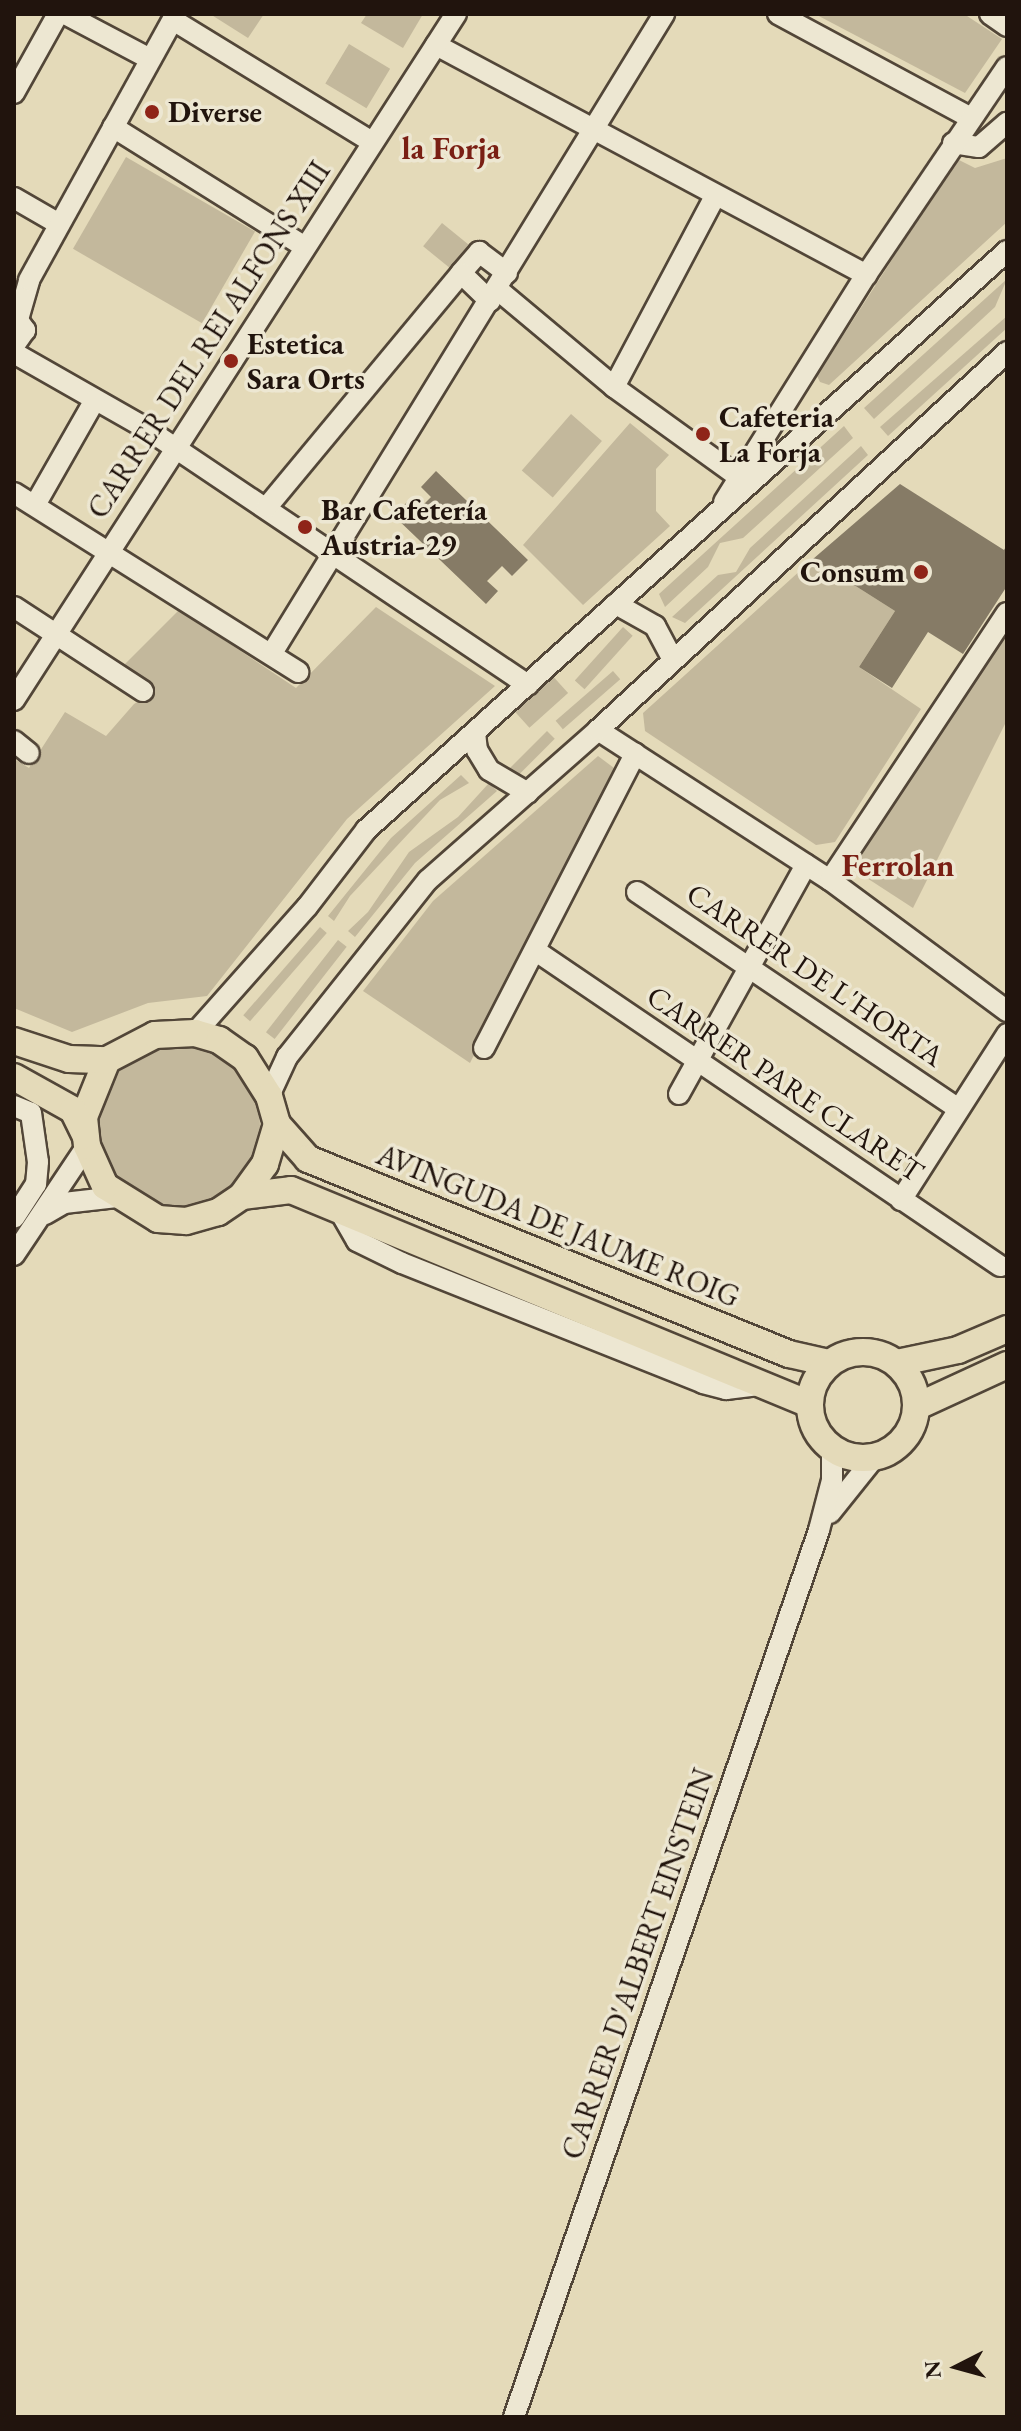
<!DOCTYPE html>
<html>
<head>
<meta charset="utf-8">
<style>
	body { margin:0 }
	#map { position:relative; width:1021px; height:2431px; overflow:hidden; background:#e4dab9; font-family:"EB Garamond",serif }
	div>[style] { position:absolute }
	.green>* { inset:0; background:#c3b89c; transform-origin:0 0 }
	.round { border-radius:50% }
	.building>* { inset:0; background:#867b66 }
	.roads { filter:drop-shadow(2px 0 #524638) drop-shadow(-2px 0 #524638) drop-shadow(0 2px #524638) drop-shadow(0 -2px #524638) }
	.minor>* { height:20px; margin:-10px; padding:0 10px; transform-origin:10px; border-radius:10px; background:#ede7d2 }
	.major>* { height:26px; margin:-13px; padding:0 13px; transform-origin:13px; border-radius:13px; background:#e4dab9 }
	.major>.ring { margin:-13px; padding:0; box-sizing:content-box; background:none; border:26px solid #e4dab9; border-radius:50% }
	.dots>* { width:22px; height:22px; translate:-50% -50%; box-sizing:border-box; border:4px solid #ede7d2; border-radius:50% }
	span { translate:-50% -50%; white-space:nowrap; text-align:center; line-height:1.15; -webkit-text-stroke:7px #ede7d2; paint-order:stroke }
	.poi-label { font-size:30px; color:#21140d; font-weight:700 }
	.left { translate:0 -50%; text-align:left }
	.right { translate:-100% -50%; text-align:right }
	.street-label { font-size:30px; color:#21140d }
	.neighbourhood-label { font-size:32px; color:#7a1f14; font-weight:700 }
	.frame { position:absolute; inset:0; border:16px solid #21140d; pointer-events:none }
	.north { position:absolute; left:917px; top:2327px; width:80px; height:80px; -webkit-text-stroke:6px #ede7d2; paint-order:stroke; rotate:264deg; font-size:22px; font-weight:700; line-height:32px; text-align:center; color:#21140d }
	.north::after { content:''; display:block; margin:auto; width:28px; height:36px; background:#21140d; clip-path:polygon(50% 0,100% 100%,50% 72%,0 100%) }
</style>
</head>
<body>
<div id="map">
	<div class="green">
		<i style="clip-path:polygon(210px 14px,264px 14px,248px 38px)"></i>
		<i style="clip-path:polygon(367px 14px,423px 14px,403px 48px,361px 23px)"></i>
		<i style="clip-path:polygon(815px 14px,964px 14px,1002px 39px,965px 93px)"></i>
		<i style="left:349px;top:44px;width:48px;height:46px;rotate:31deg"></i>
		<i style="left:126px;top:157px;width:149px;height:106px;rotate:30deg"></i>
		<i style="clip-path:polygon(1007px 158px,1007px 222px,829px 385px,820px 382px,817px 376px,957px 159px,975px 168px)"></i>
		<i style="left:442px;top:223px;width:38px;height:30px;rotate:39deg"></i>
		<i style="clip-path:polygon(1007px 279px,995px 307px,874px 419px,864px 408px)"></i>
		<i style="clip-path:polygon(1007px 316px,1007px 328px,888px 436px,880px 427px)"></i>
		<i style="left:571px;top:414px;width:41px;height:75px;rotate:41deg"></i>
		<i style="clip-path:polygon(630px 423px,669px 455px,656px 469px,656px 511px,670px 526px,583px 605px,523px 545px)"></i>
		<i style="clip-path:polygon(844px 426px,853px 438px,743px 538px,720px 543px,708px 567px,665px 607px,659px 594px)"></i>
		<i style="clip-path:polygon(861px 446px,868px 455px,685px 623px,672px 617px,718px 575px,736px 572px,750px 548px)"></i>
		<i style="clip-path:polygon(813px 559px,895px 611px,859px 667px,921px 709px,835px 842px,816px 845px,645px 731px,643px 713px)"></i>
		<i style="clip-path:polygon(376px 607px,495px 686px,347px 819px,207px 996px,148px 1003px,72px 1032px,14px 1008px,14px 759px,29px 768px,65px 712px,106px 736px,134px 704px,155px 691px,122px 667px,179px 610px,296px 688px)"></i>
		<i style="left:623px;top:627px;width:13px;height:72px;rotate:42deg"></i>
		<i style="clip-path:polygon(1007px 628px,1007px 720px,913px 908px,853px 869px)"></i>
		<i style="left:613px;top:671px;width:11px;height:76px;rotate:49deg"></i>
		<i style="left:550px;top:673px;width:27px;height:52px;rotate:48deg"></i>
		<i style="left:547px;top:731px;width:11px;height:60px;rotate:45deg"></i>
		<i style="clip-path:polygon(598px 756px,618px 771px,470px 1063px,363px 991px,433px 901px)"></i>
		<i style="clip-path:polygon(461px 775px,469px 783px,440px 800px,350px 896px,334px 921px,328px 916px,391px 838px)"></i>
		<i style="clip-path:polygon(489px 783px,497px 791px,415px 863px,355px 937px,348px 931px,368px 912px,409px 852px,458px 817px)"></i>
		<i style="left:320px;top:927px;width:9px;height:117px;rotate:41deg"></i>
		<i style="left:338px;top:940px;width:11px;height:117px;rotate:38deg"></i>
		<i class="round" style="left:98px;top:1045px;width:162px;height:162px"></i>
	</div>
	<div class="building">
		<i style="clip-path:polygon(436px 471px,528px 560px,512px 576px,502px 566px,487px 581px,498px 591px,486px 604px,394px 516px,408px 501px,418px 510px,431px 497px,421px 487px)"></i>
		<i style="clip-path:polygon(900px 484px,1004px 550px,1007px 545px,1007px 586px,963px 654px,928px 632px,892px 688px,859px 667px,895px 611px,813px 559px)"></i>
	</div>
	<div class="roads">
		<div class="minor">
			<i style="left:65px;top:14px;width:96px;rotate:27.9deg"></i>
			<i style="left:778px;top:14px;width:219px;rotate:28.3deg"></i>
			<i style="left:990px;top:14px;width:21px;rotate:35deg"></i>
			<i style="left:173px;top:20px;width:233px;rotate:31.5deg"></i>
			<i style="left:436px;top:45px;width:488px;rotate:28.1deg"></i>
			<i style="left:14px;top:93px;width:90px;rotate:-60.9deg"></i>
			<i style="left:113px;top:127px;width:226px;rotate:32deg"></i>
			<i style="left:953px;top:143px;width:26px;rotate:9deg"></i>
			<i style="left:979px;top:147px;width:37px;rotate:-41deg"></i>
			<i style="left:14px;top:198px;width:52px;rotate:30deg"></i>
			<i style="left:497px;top:289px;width:153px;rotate:39.9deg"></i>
			<i style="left:614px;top:387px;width:150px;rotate:35.8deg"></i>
			<i style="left:736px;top:475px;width:12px;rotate:9deg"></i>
			<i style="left:490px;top:301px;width:40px;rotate:-136deg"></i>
			<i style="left:461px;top:273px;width:28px;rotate:-49deg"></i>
			<i style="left:479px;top:252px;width:35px;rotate:37deg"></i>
			<i style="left:14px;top:315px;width:19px;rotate:54deg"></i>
			<i style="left:25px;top:330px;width:19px;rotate:125deg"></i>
			<i style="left:19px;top:316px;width:37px;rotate:-74deg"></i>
			<i style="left:29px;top:280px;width:304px;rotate:-61.1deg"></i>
			<i style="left:14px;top:353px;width:153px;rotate:29.7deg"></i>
			<i style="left:147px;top:429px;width:459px;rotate:33.9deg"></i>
			<i style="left:614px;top:387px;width:216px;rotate:-62.1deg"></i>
			<i style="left:14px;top:493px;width:336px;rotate:32.2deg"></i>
			<i style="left:724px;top:502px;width:268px;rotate:-58deg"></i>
			<i style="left:866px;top:275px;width:251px;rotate:-55.9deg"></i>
			<i style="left:35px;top:505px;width:121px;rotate:-60.3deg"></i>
			<i style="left:267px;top:507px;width:304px;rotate:-50.3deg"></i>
			<i style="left:616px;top:604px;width:45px;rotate:29.4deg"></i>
			<i style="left:655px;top:626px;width:38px;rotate:62deg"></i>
			<i style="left:14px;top:607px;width:154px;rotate:33.1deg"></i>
			<i style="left:272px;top:653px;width:750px;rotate:-58.47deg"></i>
			<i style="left:14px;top:700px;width:816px;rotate:-57.21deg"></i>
			<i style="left:598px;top:730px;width:276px;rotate:32.9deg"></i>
			<i style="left:830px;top:880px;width:220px;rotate:36.5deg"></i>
			<i style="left:475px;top:732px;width:18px;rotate:84deg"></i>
			<i style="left:477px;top:750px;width:23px;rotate:59deg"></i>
			<i style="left:489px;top:770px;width:45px;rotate:30.5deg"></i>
			<i style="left:14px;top:741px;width:19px;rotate:39deg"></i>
			<i style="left:830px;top:880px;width:320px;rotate:-56.5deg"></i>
			<i style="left:637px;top:892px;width:388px;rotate:34deg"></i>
			<i style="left:536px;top:951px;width:561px;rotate:34.17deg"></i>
			<i style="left:195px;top:1033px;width:169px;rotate:-48.4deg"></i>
			<i style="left:307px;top:907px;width:97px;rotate:-52.5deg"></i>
			<i style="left:366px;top:830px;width:864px;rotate:-42.09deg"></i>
			<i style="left:484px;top:1048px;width:331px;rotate:-62.8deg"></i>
			<i style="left:679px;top:1094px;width:262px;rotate:-61deg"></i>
			<i style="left:269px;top:1096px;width:43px;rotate:-65.2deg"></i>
			<i style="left:287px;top:1057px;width:226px;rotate:-51.5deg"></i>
			<i style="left:428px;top:880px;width:227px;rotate:-41.4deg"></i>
			<i style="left:598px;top:730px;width:557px;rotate:-42.74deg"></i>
			<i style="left:14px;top:1106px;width:18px;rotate:22deg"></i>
			<i style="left:31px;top:1113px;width:49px;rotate:81.9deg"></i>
			<i style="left:38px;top:1162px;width:22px;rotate:95deg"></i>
			<i style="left:36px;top:1184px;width:40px;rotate:122.9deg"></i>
			<i style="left:901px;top:1200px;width:197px;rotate:-57.4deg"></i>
			<i style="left:338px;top:1208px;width:38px;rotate:60deg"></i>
			<i style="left:357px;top:1241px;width:50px;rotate:26.1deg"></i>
			<i style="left:402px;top:1263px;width:324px;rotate:21.7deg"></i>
			<i style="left:703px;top:1383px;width:24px;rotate:15deg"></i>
			<i style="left:726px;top:1389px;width:39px;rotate:-7deg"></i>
			<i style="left:45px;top:1214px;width:22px;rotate:-30deg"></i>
			<i style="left:64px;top:1203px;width:53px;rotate:-6.5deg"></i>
			<i style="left:14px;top:1255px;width:131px;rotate:-56.2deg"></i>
			<i style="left:830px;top:1513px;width:70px;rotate:-51.3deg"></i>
			<i style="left:514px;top:2417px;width:938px;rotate:-71.02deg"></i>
			<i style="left:819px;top:1530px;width:52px;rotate:-75.4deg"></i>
			<i style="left:832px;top:1480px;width:31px;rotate:-90deg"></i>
		</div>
		<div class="major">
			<i style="left:195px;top:1033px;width:25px;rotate:16deg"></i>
			<i style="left:219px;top:1040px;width:32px;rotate:35deg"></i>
			<i style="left:245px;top:1058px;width:45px;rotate:57.7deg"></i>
			<i style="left:269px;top:1096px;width:29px;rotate:74deg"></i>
			<i style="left:277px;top:1124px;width:42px;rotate:106.7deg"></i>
			<i style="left:265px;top:1164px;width:39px;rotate:126deg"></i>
			<i style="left:242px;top:1196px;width:29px;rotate:146deg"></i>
			<i style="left:218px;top:1212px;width:33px;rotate:164deg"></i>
			<i style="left:186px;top:1221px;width:28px;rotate:-176deg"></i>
			<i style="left:158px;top:1219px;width:62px;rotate:-148.1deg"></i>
			<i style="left:105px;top:1186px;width:44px;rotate:-114.2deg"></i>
			<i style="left:87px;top:1146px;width:29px;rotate:-96deg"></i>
			<i style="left:84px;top:1117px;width:61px;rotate:-68deg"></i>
			<i style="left:107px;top:1060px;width:54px;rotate:-27.5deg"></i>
			<i style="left:155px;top:1035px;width:40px;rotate:-2.9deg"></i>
			<i style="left:14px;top:1041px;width:58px;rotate:18.1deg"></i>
			<i style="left:69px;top:1059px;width:38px;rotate:2deg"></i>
			<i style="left:14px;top:1077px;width:68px;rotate:29.2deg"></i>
			<i style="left:73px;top:1110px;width:28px;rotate:64deg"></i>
			<i style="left:277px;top:1124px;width:47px;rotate:48.5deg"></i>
			<i style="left:308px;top:1159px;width:519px;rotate:22.07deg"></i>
			<i style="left:789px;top:1354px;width:41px;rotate:12.7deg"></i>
			<i style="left:242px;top:1196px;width:49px;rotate:-7deg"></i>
			<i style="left:291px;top:1190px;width:560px;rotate:22.45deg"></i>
			<i class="ring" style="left:810px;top:1352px;width:80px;height:80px"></i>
			<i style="left:897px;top:1363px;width:62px;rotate:-12deg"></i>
			<i style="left:958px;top:1350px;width:53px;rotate:-23.2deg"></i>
			<i style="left:918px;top:1406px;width:98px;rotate:-24.7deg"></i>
		</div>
	</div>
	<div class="dots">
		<i style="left:152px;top:112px;background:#8f2418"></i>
		<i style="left:231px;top:361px;background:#8f2418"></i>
		<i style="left:703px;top:434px;background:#8f2418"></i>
		<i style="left:305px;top:527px;background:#8f2418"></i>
		<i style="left:921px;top:572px;background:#8f2418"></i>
	</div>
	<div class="poi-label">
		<span class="left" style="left:168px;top:112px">Diverse</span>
		<span class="left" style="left:247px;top:361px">Estetica<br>Sara Orts</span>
		<span class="left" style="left:719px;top:434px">Cafeteria<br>La Forja</span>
		<span class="left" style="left:321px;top:527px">Bar Cafetería<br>Austria-29</span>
		<span class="right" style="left:905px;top:572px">Consum</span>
	</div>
	<div class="street-label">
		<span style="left:209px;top:340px;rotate:-57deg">CARRER DEL REI ALFONS XIII</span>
		<span style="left:815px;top:975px;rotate:34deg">CARRER DE L'HORTA</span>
		<span style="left:785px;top:1084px;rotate:34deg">CARRER PARE CLARET</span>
		<span style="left:558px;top:1226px;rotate:22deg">AVINGUDA DE JAUME ROIG</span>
		<span style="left:638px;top:1964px;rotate:-71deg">CARRER D'ALBERT EINSTEIN</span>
	</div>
	<div class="neighbourhood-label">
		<span style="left:451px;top:148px">la Forja</span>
		<span style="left:898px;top:865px">Ferrolan</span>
	</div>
	<div class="frame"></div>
	<div class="north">N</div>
</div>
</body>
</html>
